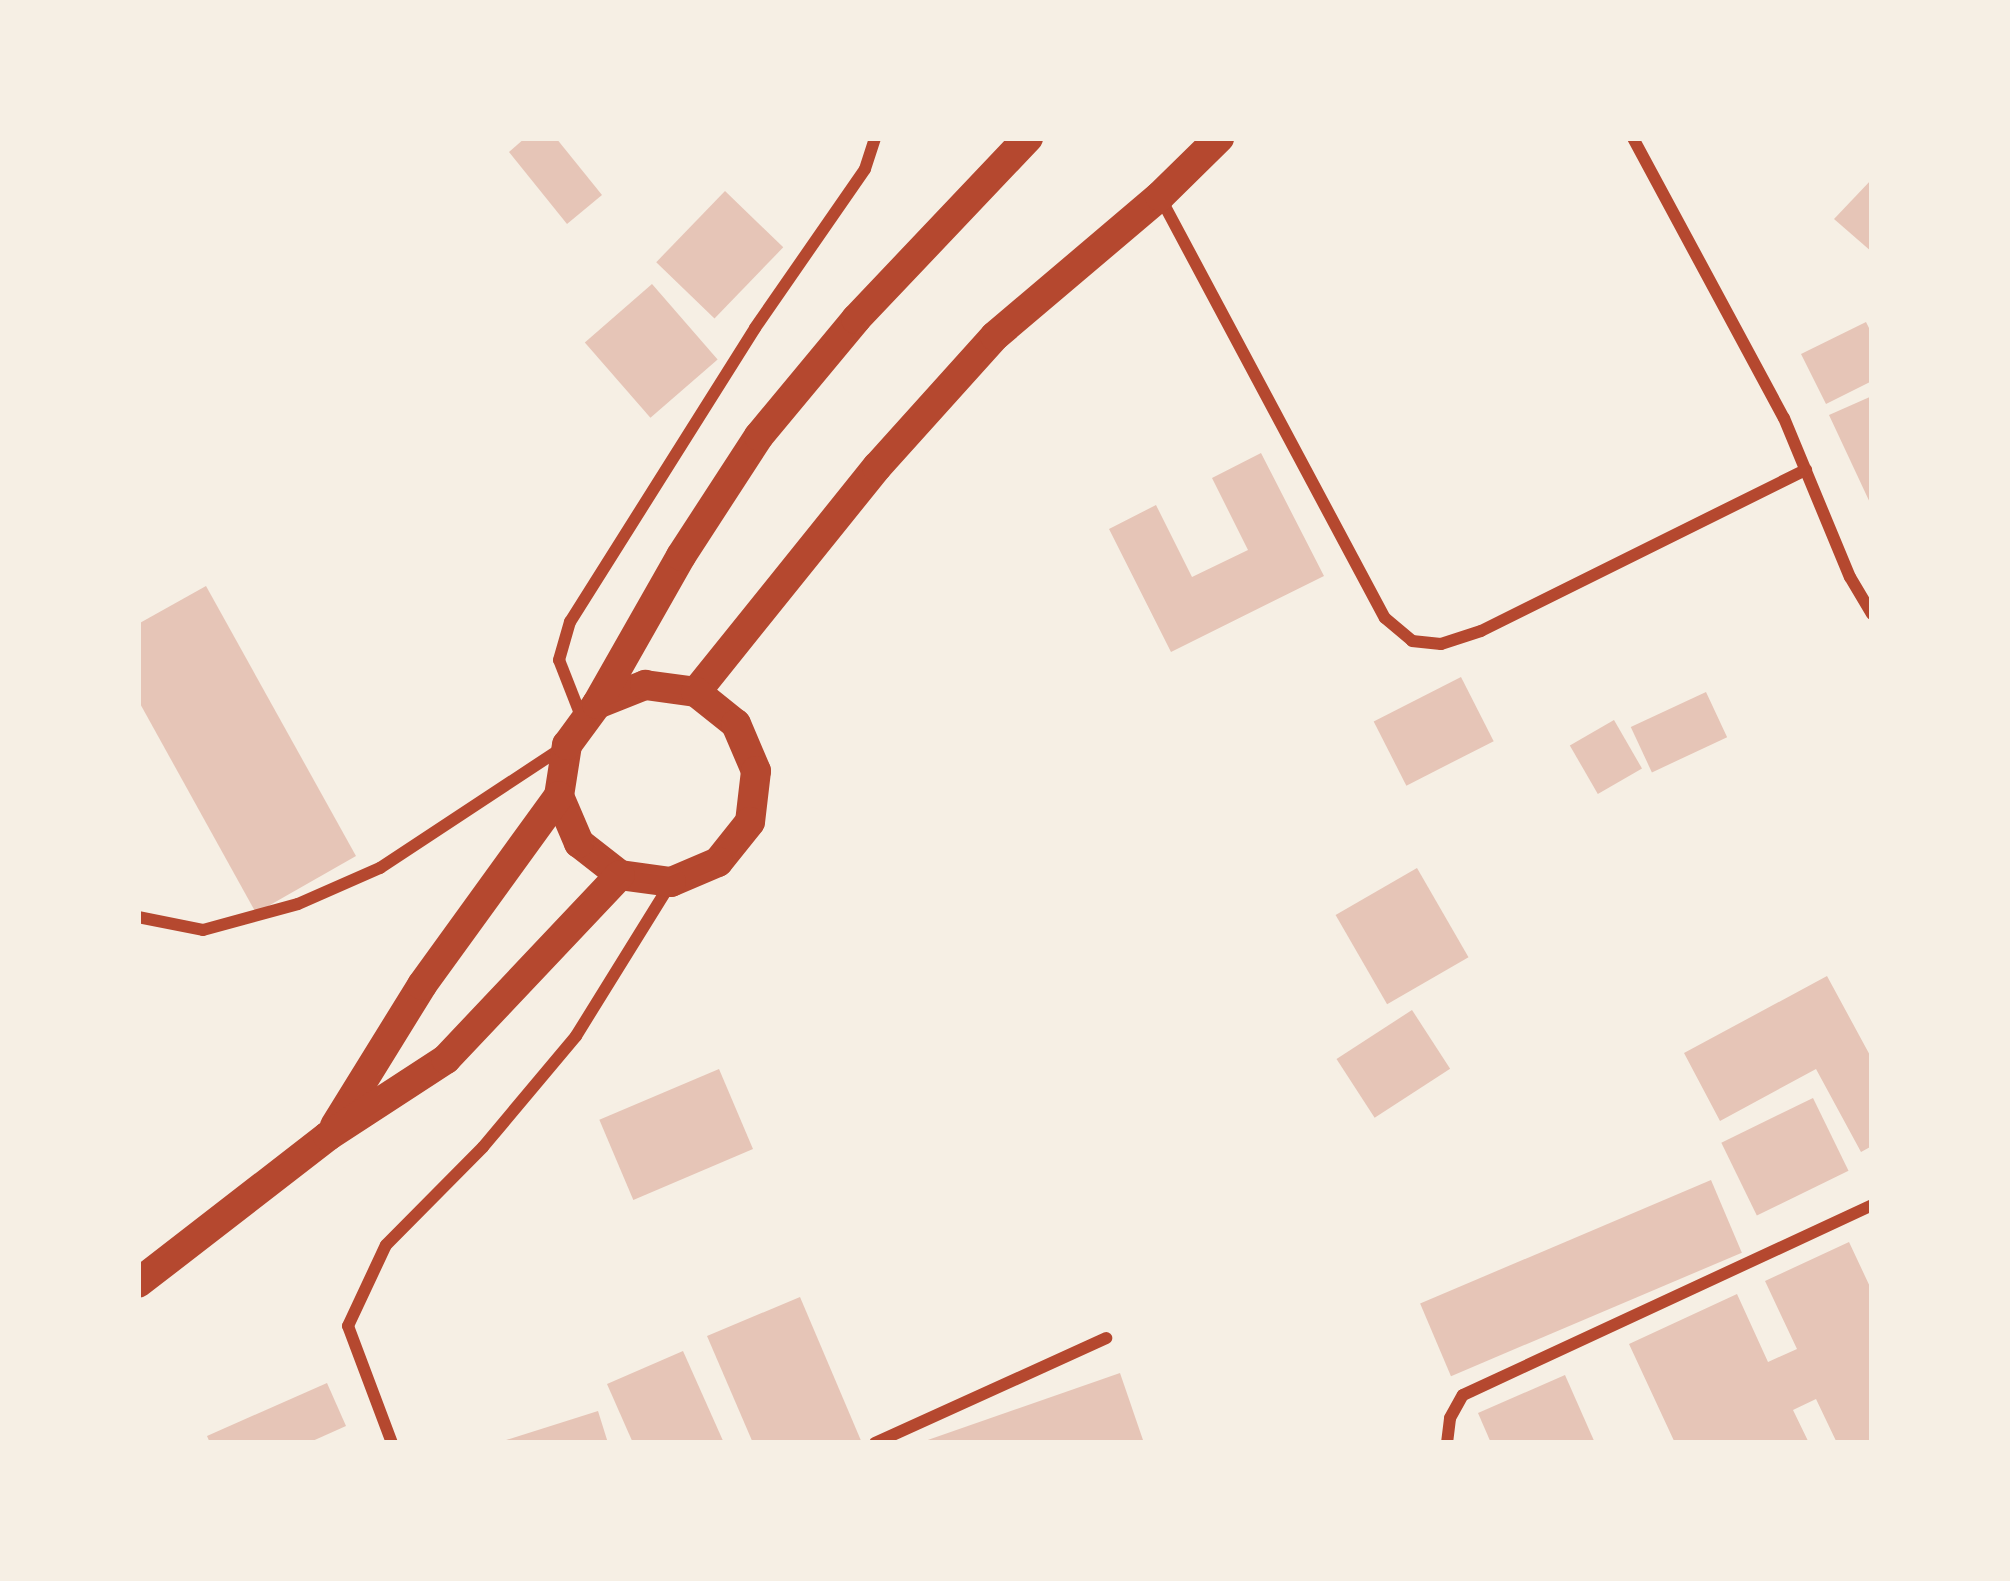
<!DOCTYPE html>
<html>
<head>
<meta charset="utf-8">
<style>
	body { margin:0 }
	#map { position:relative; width:2010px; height:1581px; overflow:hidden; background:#f6efe4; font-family:"IBM Plex Serif",serif }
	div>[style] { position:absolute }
	.building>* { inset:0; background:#e6c5b7; transform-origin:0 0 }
	.minor>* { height:12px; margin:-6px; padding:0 6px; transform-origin:6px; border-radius:6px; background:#b5482f }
	.primary>* { height:30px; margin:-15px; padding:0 15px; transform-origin:15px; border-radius:15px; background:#b5482f }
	span { translate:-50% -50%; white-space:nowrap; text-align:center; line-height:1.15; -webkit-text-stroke:10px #f6efe4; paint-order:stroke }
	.frame { position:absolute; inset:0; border:141px solid #f6efe4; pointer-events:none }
</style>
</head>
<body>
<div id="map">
	<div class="building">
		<i style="clip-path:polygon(525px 138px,556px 138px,602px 195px,567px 224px,509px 152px)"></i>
		<i style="clip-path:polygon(1872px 179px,1872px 252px,1834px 219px)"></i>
		<i style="left:725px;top:191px;width:81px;height:99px;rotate:44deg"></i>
		<i style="left:652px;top:284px;width:100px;height:89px;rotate:49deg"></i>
		<i style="clip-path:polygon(1866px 322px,1872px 334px,1872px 381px,1826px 404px,1801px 354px)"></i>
		<i style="clip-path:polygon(1872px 396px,1872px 507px,1829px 415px)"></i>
		<i style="clip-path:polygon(1261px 453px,1324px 576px,1171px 652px,1109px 529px,1156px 505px,1192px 577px,1248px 550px,1212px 478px)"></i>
		<i style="clip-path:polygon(206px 586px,356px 856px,256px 913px,138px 700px,138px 624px)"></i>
		<i style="left:1461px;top:677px;width:72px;height:98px;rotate:63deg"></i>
		<i style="left:1706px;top:692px;width:50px;height:83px;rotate:65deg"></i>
		<i style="left:1614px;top:720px;width:56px;height:51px;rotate:60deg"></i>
		<i style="left:1417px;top:868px;width:103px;height:94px;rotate:60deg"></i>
		<i style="clip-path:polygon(1827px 976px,1872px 1059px,1872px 1146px,1861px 1152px,1816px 1069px,1720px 1121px,1684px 1053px)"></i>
		<i style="left:1412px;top:1010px;width:70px;height:90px;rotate:57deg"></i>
		<i style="left:719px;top:1069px;width:87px;height:130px;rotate:67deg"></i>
		<i style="left:1813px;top:1098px;width:81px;height:102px;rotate:64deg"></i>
		<i style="left:1711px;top:1180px;width:79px;height:316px;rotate:67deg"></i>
		<i style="clip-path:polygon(1849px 1242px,1872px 1291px,1872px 1443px,1837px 1443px,1816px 1399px,1793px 1410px,1809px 1443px,1675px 1443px,1629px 1344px,1737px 1294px,1768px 1362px,1797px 1349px,1765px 1281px)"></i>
		<i style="clip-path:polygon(800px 1297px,862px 1443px,753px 1443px,707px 1336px)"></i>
		<i style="clip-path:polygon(683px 1351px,724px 1443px,633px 1443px,607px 1384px)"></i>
		<i style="clip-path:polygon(1120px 1373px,1144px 1443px,923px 1443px,922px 1442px)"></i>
		<i style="clip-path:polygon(1565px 1375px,1595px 1443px,1491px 1443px,1478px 1413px)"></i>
		<i style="clip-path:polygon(327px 1383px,346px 1426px,308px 1443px,210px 1443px,207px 1436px)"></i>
		<i style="clip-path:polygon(598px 1411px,608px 1443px,500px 1443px,500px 1442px)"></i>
	</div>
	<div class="minor">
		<i style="left:1633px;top:138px;width:318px;rotate:61.7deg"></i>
		<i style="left:1784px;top:418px;width:172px;rotate:67.5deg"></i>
		<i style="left:1850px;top:577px;width:43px;rotate:59.3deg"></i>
		<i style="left:1160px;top:197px;width:477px;rotate:61.9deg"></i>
		<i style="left:1385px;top:618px;width:35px;rotate:40deg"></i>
		<i style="left:1412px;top:641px;width:29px;rotate:6deg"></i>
		<i style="left:1441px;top:644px;width:42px;rotate:-18deg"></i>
		<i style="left:1481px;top:631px;width:363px;rotate:-26.4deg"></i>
		<i style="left:581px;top:716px;width:60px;rotate:-111.4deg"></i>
		<i style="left:559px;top:660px;width:40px;rotate:-74deg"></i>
		<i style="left:570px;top:622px;width:347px;rotate:-57.8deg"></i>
		<i style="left:755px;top:328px;width:193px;rotate:-55.3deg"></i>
		<i style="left:865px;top:169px;width:33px;rotate:-72deg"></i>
		<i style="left:138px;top:917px;width:66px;rotate:11.3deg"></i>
		<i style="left:203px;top:930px;width:98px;rotate:-15.3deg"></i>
		<i style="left:298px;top:904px;width:90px;rotate:-23.7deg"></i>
		<i style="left:380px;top:868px;width:218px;rotate:-33.4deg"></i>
		<i style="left:392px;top:1443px;width:125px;rotate:-110.6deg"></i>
		<i style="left:348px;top:1326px;width:89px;rotate:-64.9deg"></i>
		<i style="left:386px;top:1245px;width:138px;rotate:-45.3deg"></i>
		<i style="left:483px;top:1147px;width:145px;rotate:-50deg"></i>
		<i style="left:576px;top:1036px;width:180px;rotate:-58.2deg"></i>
		<i style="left:875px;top:1443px;width:254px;rotate:-24.4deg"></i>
		<i style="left:1447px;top:1443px;width:25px;rotate:-83deg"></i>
		<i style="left:1450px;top:1418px;width:26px;rotate:-61deg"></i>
		<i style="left:1463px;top:1395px;width:451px;rotate:-24.9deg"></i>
	</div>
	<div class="primary">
		<i style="left:696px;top:692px;width:289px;rotate:-51.2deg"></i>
		<i style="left:877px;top:467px;width:176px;rotate:-48deg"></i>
		<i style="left:995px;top:336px;width:216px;rotate:-40.3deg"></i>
		<i style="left:1160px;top:196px;width:83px;rotate:-44.5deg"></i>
		<i style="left:597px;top:704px;width:52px;rotate:-21.6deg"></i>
		<i style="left:645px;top:685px;width:51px;rotate:7.8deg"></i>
		<i style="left:696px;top:692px;width:51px;rotate:38.7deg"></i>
		<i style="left:736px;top:724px;width:51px;rotate:66.9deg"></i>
		<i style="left:756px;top:771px;width:51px;rotate:96.7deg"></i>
		<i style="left:750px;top:822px;width:51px;rotate:128.7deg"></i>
		<i style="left:718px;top:862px;width:51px;rotate:156.9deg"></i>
		<i style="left:671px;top:882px;width:51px;rotate:-172.2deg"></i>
		<i style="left:620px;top:875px;width:52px;rotate:-142deg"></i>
		<i style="left:579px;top:843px;width:51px;rotate:-113.1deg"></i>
		<i style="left:559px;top:796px;width:52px;rotate:-81.1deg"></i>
		<i style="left:567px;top:745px;width:51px;rotate:-53.8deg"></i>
		<i style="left:597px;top:704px;width:170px;rotate:-60.4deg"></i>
		<i style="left:681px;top:556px;width:143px;rotate:-57deg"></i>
		<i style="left:759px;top:436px;width:152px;rotate:-50.3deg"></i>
		<i style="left:856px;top:319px;width:250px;rotate:-46.5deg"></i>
		<i style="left:335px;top:1126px;width:166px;rotate:-58.3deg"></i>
		<i style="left:422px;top:985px;width:233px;rotate:-54.1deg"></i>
		<i style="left:138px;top:1283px;width:240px;rotate:-37.7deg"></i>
		<i style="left:328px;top:1136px;width:141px;rotate:-33.1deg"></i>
		<i style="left:446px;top:1059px;width:253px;rotate:-46.6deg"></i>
	</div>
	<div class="frame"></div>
</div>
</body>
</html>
